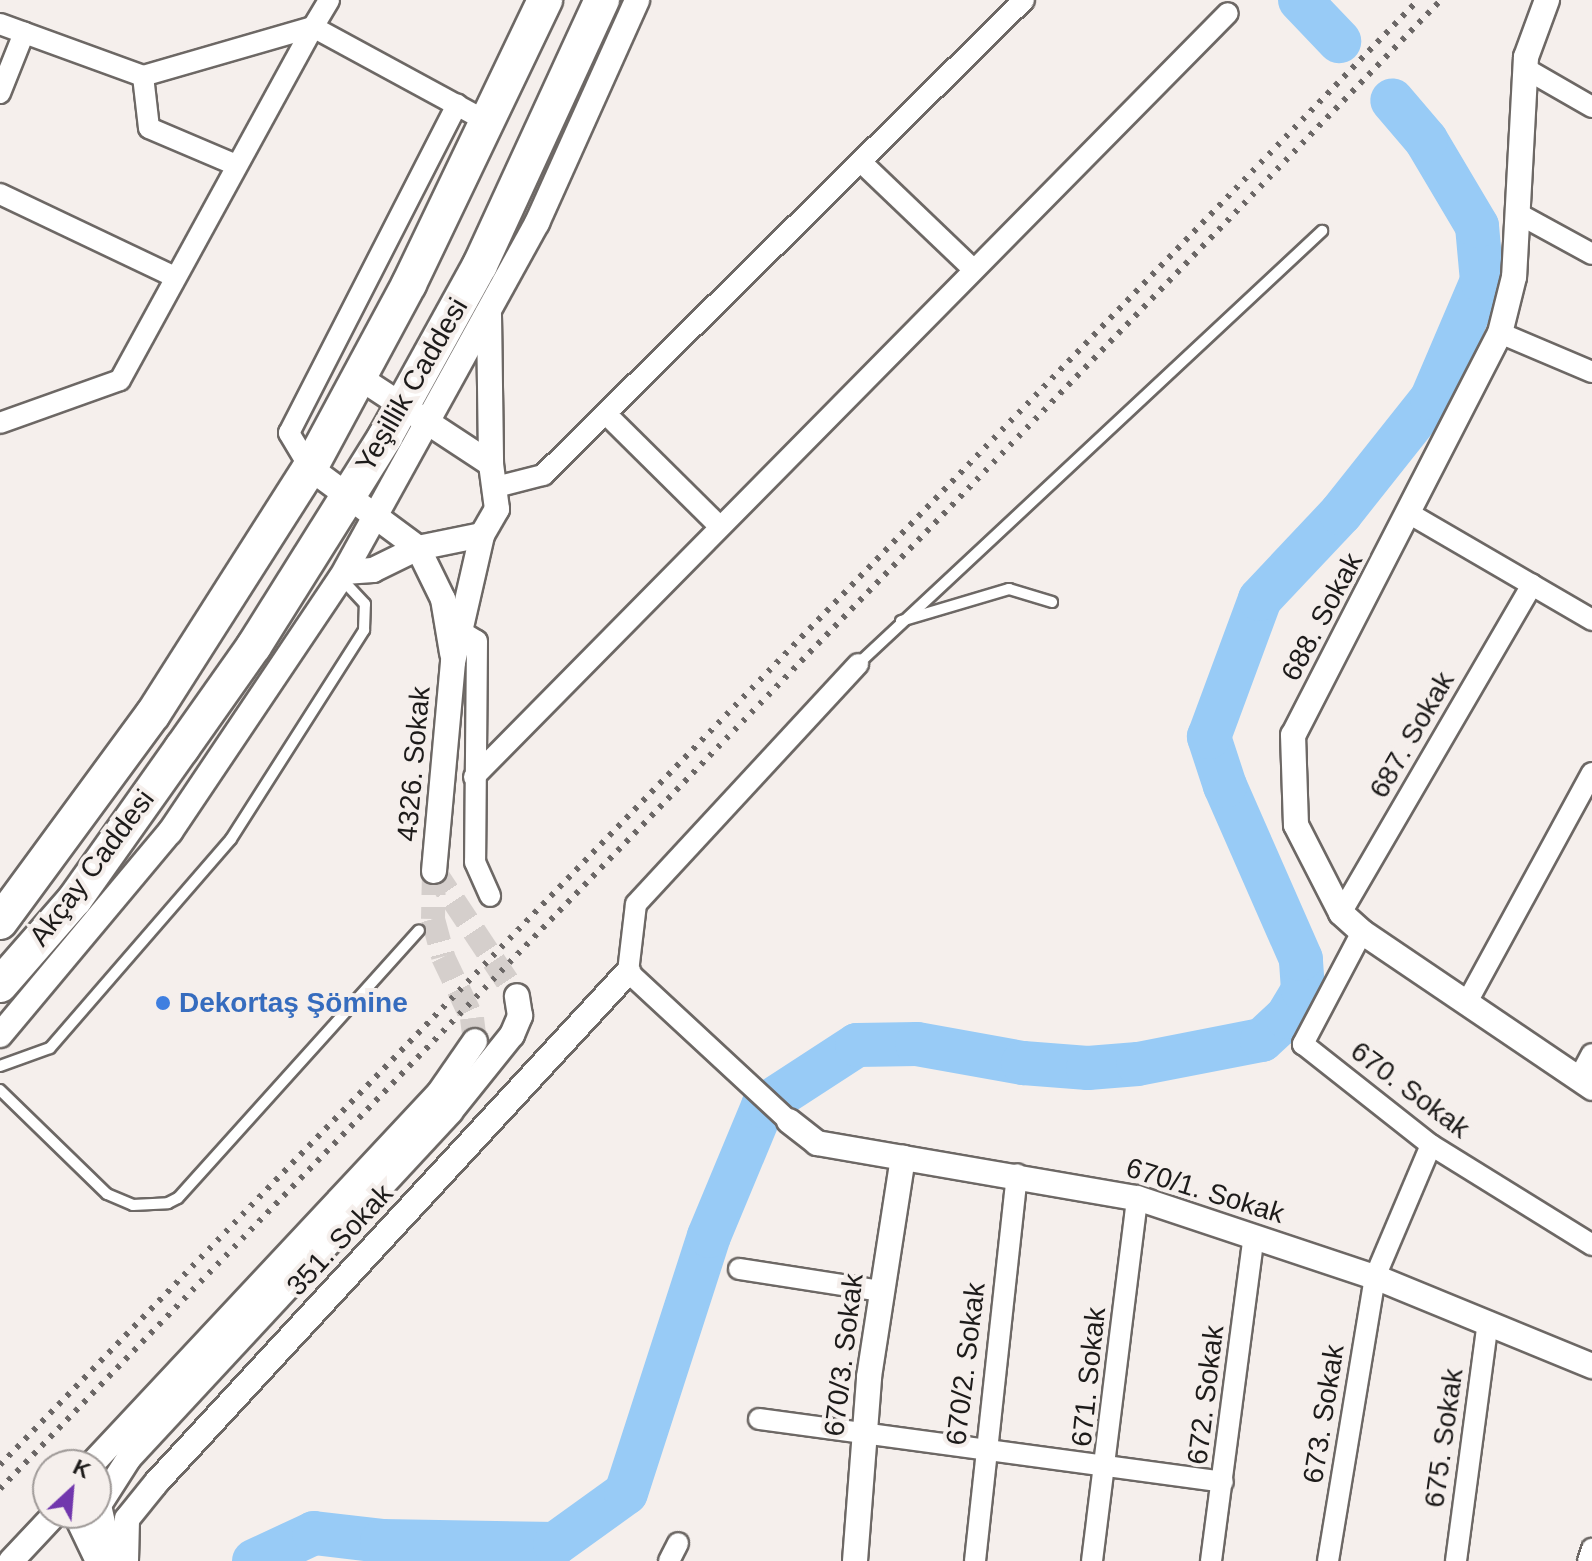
<!DOCTYPE html>
<html>
<head>
<meta charset="utf-8">
<style>
	body { margin:0 }
	#map { position:relative; width:1592px; height:1561px; overflow:hidden; background:#f5efec; font-family:Arial,sans-serif }
	div>[style] { position:absolute }
	.river>* { height:44px; margin:-22px; padding:0 22px; transform-origin:22px; border-radius:22px; background:#98cbf6 }
	.tertiary-tunnel>* { height:24px; margin-top:-12px; transform-origin:0; background:repeating-linear-gradient(90deg,#d5cfcc 0 24px,transparent 0 36px) }
	.roads { filter:drop-shadow(2px 0 #6d6865) drop-shadow(-2px 0 #6d6865) drop-shadow(0 2px #6d6865) drop-shadow(0 -2px #6d6865) }
	.service>* { height:10px; margin:-5px; padding:0 5px; transform-origin:5px; border-radius:5px; background:#fff }
	.minor>* { height:20px; margin:-10px; padding:0 10px; transform-origin:10px; border-radius:10px; background:#fff }
	.tertiary>* { height:24px; margin:-12px; padding:0 12px; transform-origin:12px; border-radius:12px; background:#fff }
	.trunk>* { height:34px; margin:-17px; padding:0 17px; transform-origin:17px; border-radius:17px; background:#fff }
	.rail>* { height:6px; margin-top:-3px; transform-origin:0; background:repeating-linear-gradient(90deg,#6b6766 0 4px,transparent 0 12px) }
	.dots>* { width:22px; height:22px; translate:-50% -50%; box-sizing:border-box; border:4px solid #f5efec; border-radius:50% }
	span { translate:-50% -50%; white-space:nowrap; text-align:center; line-height:1.15; -webkit-text-stroke:8px #f5efec; paint-order:stroke }
	.street-label { font-size:28px; color:#1d1b1a }
	.shop-label { font-size:28px; color:#366cbe; font-weight:700 }
	.left { translate:0 -50%; text-align:left }
	.north { position:absolute; left:32px; top:1449px; width:80px; height:80px; box-sizing:border-box; background:#f5efec; border:2px solid #9f9a98; border-radius:50%; rotate:26deg; font-size:22px; font-weight:700; line-height:32px; text-align:center; color:#1d1b1a }
	.north::after { content:''; display:block; margin:auto; width:28px; height:36px; background:#7137ad; clip-path:polygon(50% 0,100% 100%,50% 72%,0 100%) }
</style>
</head>
<body>
<div id="map">
	<div class="river">
		<i style="left:1300px;top:0;width:57px;rotate:46.4deg"></i>
		<i style="left:254px;top:1561px;width:66px;rotate:-25deg"></i>
		<i style="left:314px;top:1533px;width:68px;rotate:6.7deg"></i>
		<i style="left:382px;top:1541px;width:173px;rotate:1deg"></i>
		<i style="left:555px;top:1544px;width:87px;rotate:-35.7deg"></i>
		<i style="left:626px;top:1493px;width:270px;rotate:-72.1deg"></i>
		<i style="left:709px;top:1236px;width:141px;rotate:-67.4deg"></i>
		<i style="left:763px;top:1106px;width:112px;rotate:-33deg"></i>
		<i style="left:857px;top:1045px;width:60px;rotate:-1deg"></i>
		<i style="left:917px;top:1044px;width:108px;rotate:10.2deg"></i>
		<i style="left:1023px;top:1063px;width:65px;rotate:4.4deg"></i>
		<i style="left:1088px;top:1068px;width:50px;rotate:-4.6deg"></i>
		<i style="left:1138px;top:1064px;width:126px;rotate:-11deg"></i>
		<i style="left:1262px;top:1040px;width:34px;rotate:-43deg"></i>
		<i style="left:1287px;top:1017px;width:31px;rotate:-59deg"></i>
		<i style="left:1303px;top:990px;width:31px;rotate:-94deg"></i>
		<i style="left:1301px;top:959px;width:189px;rotate:-113.7deg"></i>
		<i style="left:1225px;top:786px;width:52px;rotate:-108.1deg"></i>
		<i style="left:1209px;top:737px;width:147px;rotate:-69.7deg"></i>
		<i style="left:1260px;top:599px;width:118px;rotate:-46.7deg"></i>
		<i style="left:1341px;top:513px;width:147px;rotate:-51.6deg"></i>
		<i style="left:1432px;top:398px;width:127px;rotate:-66.9deg"></i>
		<i style="left:1482px;top:281px;width:55px;rotate:-95.2deg"></i>
		<i style="left:1477px;top:226px;width:100px;rotate:-120.7deg"></i>
		<i style="left:1426px;top:140px;width:52px;rotate:-130.4deg"></i>
	</div>
	<div class="tertiary-tunnel">
		<i style="left:434px;top:871px;width:48px;rotate:91.2deg"></i>
		<i style="left:433px;top:919px;width:39px;rotate:75deg"></i>
		<i style="left:443px;top:957px;width:68px;rotate:64.6deg"></i>
		<i style="left:472px;top:1018px;width:23px;rotate:83deg"></i>
		<i style="left:434px;top:871px;width:150px;rotate:56.4deg"></i>
	</div>
	<div class="roads">
		<div class="service">
			<i style="left:901px;top:621px;width:113px;rotate:-16.5deg"></i>
			<i style="left:1009px;top:589px;width:45px;rotate:16.8deg"></i>
			<i style="left:858px;top:664px;width:635px;rotate:-43.02deg"></i>
			<i style="left:0;top:1066px;width:53px;rotate:-19.8deg"></i>
			<i style="left:50px;top:1048px;width:276px;rotate:-49.1deg"></i>
			<i style="left:231px;top:839px;width:248px;rotate:-57.5deg"></i>
			<i style="left:364px;top:630px;width:26px;rotate:-88deg"></i>
			<i style="left:365px;top:604px;width:34px;rotate:-133deg"></i>
			<i style="left:0;top:1090px;width:149px;rotate:44.2deg"></i>
			<i style="left:107px;top:1194px;width:28px;rotate:23deg"></i>
			<i style="left:133px;top:1205px;width:35px;rotate:-3deg"></i>
			<i style="left:168px;top:1203px;width:11px;rotate:-27deg"></i>
			<i style="left:178px;top:1198px;width:360px;rotate:-48deg"></i>
		</div>
		<div class="minor">
			<i style="left:0;top:24px;width:152px;rotate:20deg"></i>
			<i style="left:143px;top:76px;width:177px;rotate:-16.1deg"></i>
			<i style="left:313px;top:27px;width:31px;rotate:-59deg"></i>
			<i style="left:1526px;top:69px;width:76px;rotate:29.9deg"></i>
			<i style="left:143px;top:76px;width:52px;rotate:83.4deg"></i>
			<i style="left:149px;top:128px;width:92px;rotate:23deg"></i>
			<i style="left:0;top:93px;width:65px;rotate:-68.2deg"></i>
			<i style="left:861px;top:162px;width:153px;rotate:43.7deg"></i>
			<i style="left:0;top:194px;width:194px;rotate:25.4deg"></i>
			<i style="left:1517px;top:213px;width:85px;rotate:28.7deg"></i>
			<i style="left:1500px;top:333px;width:100px;rotate:23deg"></i>
			<i style="left:607px;top:415px;width:159px;rotate:44.7deg"></i>
			<i style="left:0;top:423px;width:127px;rotate:-19.7deg"></i>
			<i style="left:120px;top:380px;width:402px;rotate:-61.3deg"></i>
			<i style="left:313px;top:27px;width:201px;rotate:28.5deg"></i>
			<i style="left:310px;top:468px;width:41px;rotate:-121deg"></i>
			<i style="left:289px;top:433px;width:369px;rotate:-62.9deg"></i>
			<i style="left:496px;top:487px;width:49px;rotate:-14.3deg"></i>
			<i style="left:543px;top:475px;width:676px;rotate:-44.64deg"></i>
			<i style="left:1410px;top:514px;width:211px;rotate:30.2deg"></i>
			<i style="left:462px;top:632px;width:17px;rotate:31deg"></i>
			<i style="left:477px;top:641px;width:221px;rotate:90.5deg"></i>
			<i style="left:475px;top:862px;width:37px;rotate:66deg"></i>
			<i style="left:474px;top:777px;width:1073px;rotate:-45.38deg"></i>
			<i style="left:1341px;top:913px;width:380px;rotate:-59.8deg"></i>
			<i style="left:1362px;top:932px;width:127px;rotate:117.8deg"></i>
			<i style="left:1303px;top:1044px;width:163px;rotate:38.3deg"></i>
			<i style="left:1431px;top:1145px;width:190px;rotate:31.8deg"></i>
			<i style="left:1466px;top:1004px;width:263px;rotate:-61.4deg"></i>
			<i style="left:1579px;top:1078px;width:27px;rotate:-62deg"></i>
			<i style="left:789px;top:1121px;width:219px;rotate:-137.2deg"></i>
			<i style="left:628px;top:972px;width:68px;rotate:-83.3deg"></i>
			<i style="left:636px;top:904px;width:327px;rotate:-47.2deg"></i>
			<i style="left:739px;top:1269px;width:144px;rotate:8.8deg"></i>
			<i style="left:759px;top:1419px;width:468px;rotate:7.7deg"></i>
			<i style="left:669px;top:1561px;width:20px;rotate:-63deg"></i>
			<i style="left:975px;top:1561px;width:389px;rotate:-83.8deg"></i>
			<i style="left:1092px;top:1561px;width:366px;rotate:-82.9deg"></i>
			<i style="left:1211px;top:1561px;width:328px;rotate:-82.5deg"></i>
			<i style="left:1328px;top:1561px;width:288px;rotate:-80.6deg"></i>
			<i style="left:1375px;top:1277px;width:143px;rotate:-67deg"></i>
			<i style="left:1456px;top:1561px;width:241px;rotate:-82.4deg"></i>
			<i style="left:1588px;top:1561px;width:13px;rotate:-72deg"></i>
		</div>
		<div class="tertiary">
			<i style="left:1547px;top:0;width:61px;rotate:110.2deg"></i>
			<i style="left:1526px;top:57px;width:220px;rotate:93.1deg"></i>
			<i style="left:1514px;top:277px;width:58px;rotate:104deg"></i>
			<i style="left:1500px;top:333px;width:452px;rotate:117.2deg"></i>
			<i style="left:1293px;top:735px;width:90px;rotate:88.1deg"></i>
			<i style="left:1296px;top:825px;width:99px;rotate:62.9deg"></i>
			<i style="left:1341px;top:913px;width:28px;rotate:42deg"></i>
			<i style="left:1362px;top:932px;width:278px;rotate:34.1deg"></i>
			<i style="left:489px;top:315px;width:149px;rotate:89.2deg"></i>
			<i style="left:310px;top:468px;width:134px;rotate:36.5deg"></i>
			<i style="left:418px;top:548px;width:57px;rotate:63.9deg"></i>
			<i style="left:443px;top:599px;width:55px;rotate:80.5deg"></i>
			<i style="left:345px;top:572px;width:28px;rotate:-4deg"></i>
			<i style="left:373px;top:570px;width:50px;rotate:-26.1deg"></i>
			<i style="left:418px;top:548px;width:65px;rotate:-11.5deg"></i>
			<i style="left:482px;top:535px;width:30px;rotate:-60deg"></i>
			<i style="left:497px;top:509px;width:45px;rotate:-97.6deg"></i>
			<i style="left:491px;top:464px;width:157px;rotate:-146.7deg"></i>
			<i style="left:434px;top:871px;width:210px;rotate:-84.8deg"></i>
			<i style="left:453px;top:662px;width:130px;rotate:-77.1deg"></i>
			<i style="left:0;top:1035px;width:265px;rotate:-50.1deg"></i>
			<i style="left:170px;top:832px;width:306px;rotate:-56.1deg"></i>
			<i style="left:341px;top:578px;width:406px;rotate:-61.1deg"></i>
			<i style="left:537px;top:223px;width:244px;rotate:-65.8deg"></i>
			<i style="left:789px;top:1121px;width:36px;rotate:38deg"></i>
			<i style="left:817px;top:1143px;width:325px;rotate:9.8deg"></i>
			<i style="left:1137px;top:1198px;width:251px;rotate:18.4deg"></i>
			<i style="left:1375px;top:1277px;width:235px;rotate:22.3deg"></i>
			<i style="left:91px;top:1465px;width:509px;rotate:-46.91deg"></i>
			<i style="left:439px;top:1093px;width:63px;rotate:-55.3deg"></i>
			<i style="left:75px;top:1513px;width:53px;rotate:64.4deg"></i>
			<i style="left:11px;top:1561px;width:66px;rotate:-46.8deg"></i>
			<i style="left:123px;top:1561px;width:30px;rotate:-124deg"></i>
			<i style="left:106px;top:1536px;width:32px;rotate:-103deg"></i>
			<i style="left:99px;top:1505px;width:56px;rotate:-57.4deg"></i>
			<i style="left:129px;top:1458px;width:472px;rotate:-47.1deg"></i>
			<i style="left:450px;top:1112px;width:99px;rotate:-51.2deg"></i>
			<i style="left:512px;top:1035px;width:21px;rotate:-67deg"></i>
			<i style="left:520px;top:1016px;width:20px;rotate:-99deg"></i>
			<i style="left:126px;top:1561px;width:42px;rotate:-88.6deg"></i>
			<i style="left:127px;top:1519px;width:46px;rotate:-51.1deg"></i>
			<i style="left:156px;top:1483px;width:696px;rotate:-47.27deg"></i>
			<i style="left:855px;top:1561px;width:185px;rotate:-85.6deg"></i>
			<i style="left:869px;top:1377px;width:222px;rotate:-81.2deg"></i>
		</div>
		<div class="trunk">
			<i style="left:0;top:922px;width:258px;rotate:-53.7deg"></i>
			<i style="left:153px;top:714px;width:292px;rotate:-57.5deg"></i>
			<i style="left:310px;top:468px;width:209px;rotate:-61.7deg"></i>
			<i style="left:409px;top:284px;width:315px;rotate:-64.4deg"></i>
			<i style="left:0;top:985px;width:114px;rotate:-48.9deg"></i>
			<i style="left:75px;top:899px;width:185px;rotate:-54.7deg"></i>
			<i style="left:182px;top:748px;width:125px;rotate:-54.8deg"></i>
			<i style="left:254px;top:646px;width:247px;rotate:-57.9deg"></i>
			<i style="left:385px;top:437px;width:196px;rotate:-61.1deg"></i>
			<i style="left:480px;top:265px;width:292px;rotate:-65.3deg"></i>
		</div>
	</div>
	<div class="rail">
		<i style="left:0;top:1465px;width:2039px;rotate:-45.93deg"></i>
		<i style="left:0;top:1489px;width:2072px;rotate:-45.94deg"></i>
	</div>
	<div class="dots">
		<i style="left:163px;top:1003px;background:#3f7fe0"></i>
	</div>
	<div class="street-label">
		<span style="left:412px;top:385px;rotate:-60deg">Yeşillik Caddesi</span>
		<span style="left:1322px;top:617px;rotate:-62deg">688. Sokak</span>
		<span style="left:1412px;top:735px;rotate:-60deg">687. Sokak</span>
		<span style="left:414px;top:764px;rotate:-85deg">4326. Sokak</span>
		<span style="left:92px;top:868px;rotate:-53deg">Akçay Caddesi</span>
		<span style="left:1410px;top:1090px;rotate:37deg">670. Sokak</span>
		<span style="left:1205px;top:1191px;rotate:17deg">670/1. Sokak</span>
		<span style="left:340px;top:1240px;rotate:-47deg">351. Sokak</span>
		<span style="left:844px;top:1355px;rotate:-83deg">670/3. Sokak</span>
		<span style="left:966px;top:1364px;rotate:-83deg">670/2. Sokak</span>
		<span style="left:1089px;top:1377px;rotate:-84deg">671. Sokak</span>
		<span style="left:1206px;top:1395px;rotate:-83deg">672. Sokak</span>
		<span style="left:1324px;top:1414px;rotate:-81deg">673. Sokak</span>
		<span style="left:1444px;top:1438px;rotate:-82deg">675. Sokak</span>
	</div>
	<div class="shop-label">
		<span class="left" style="left:179px;top:1003px">Dekortaş Şömine</span>
	</div>
	<div class="north">K</div>
</div>
</body>
</html>
